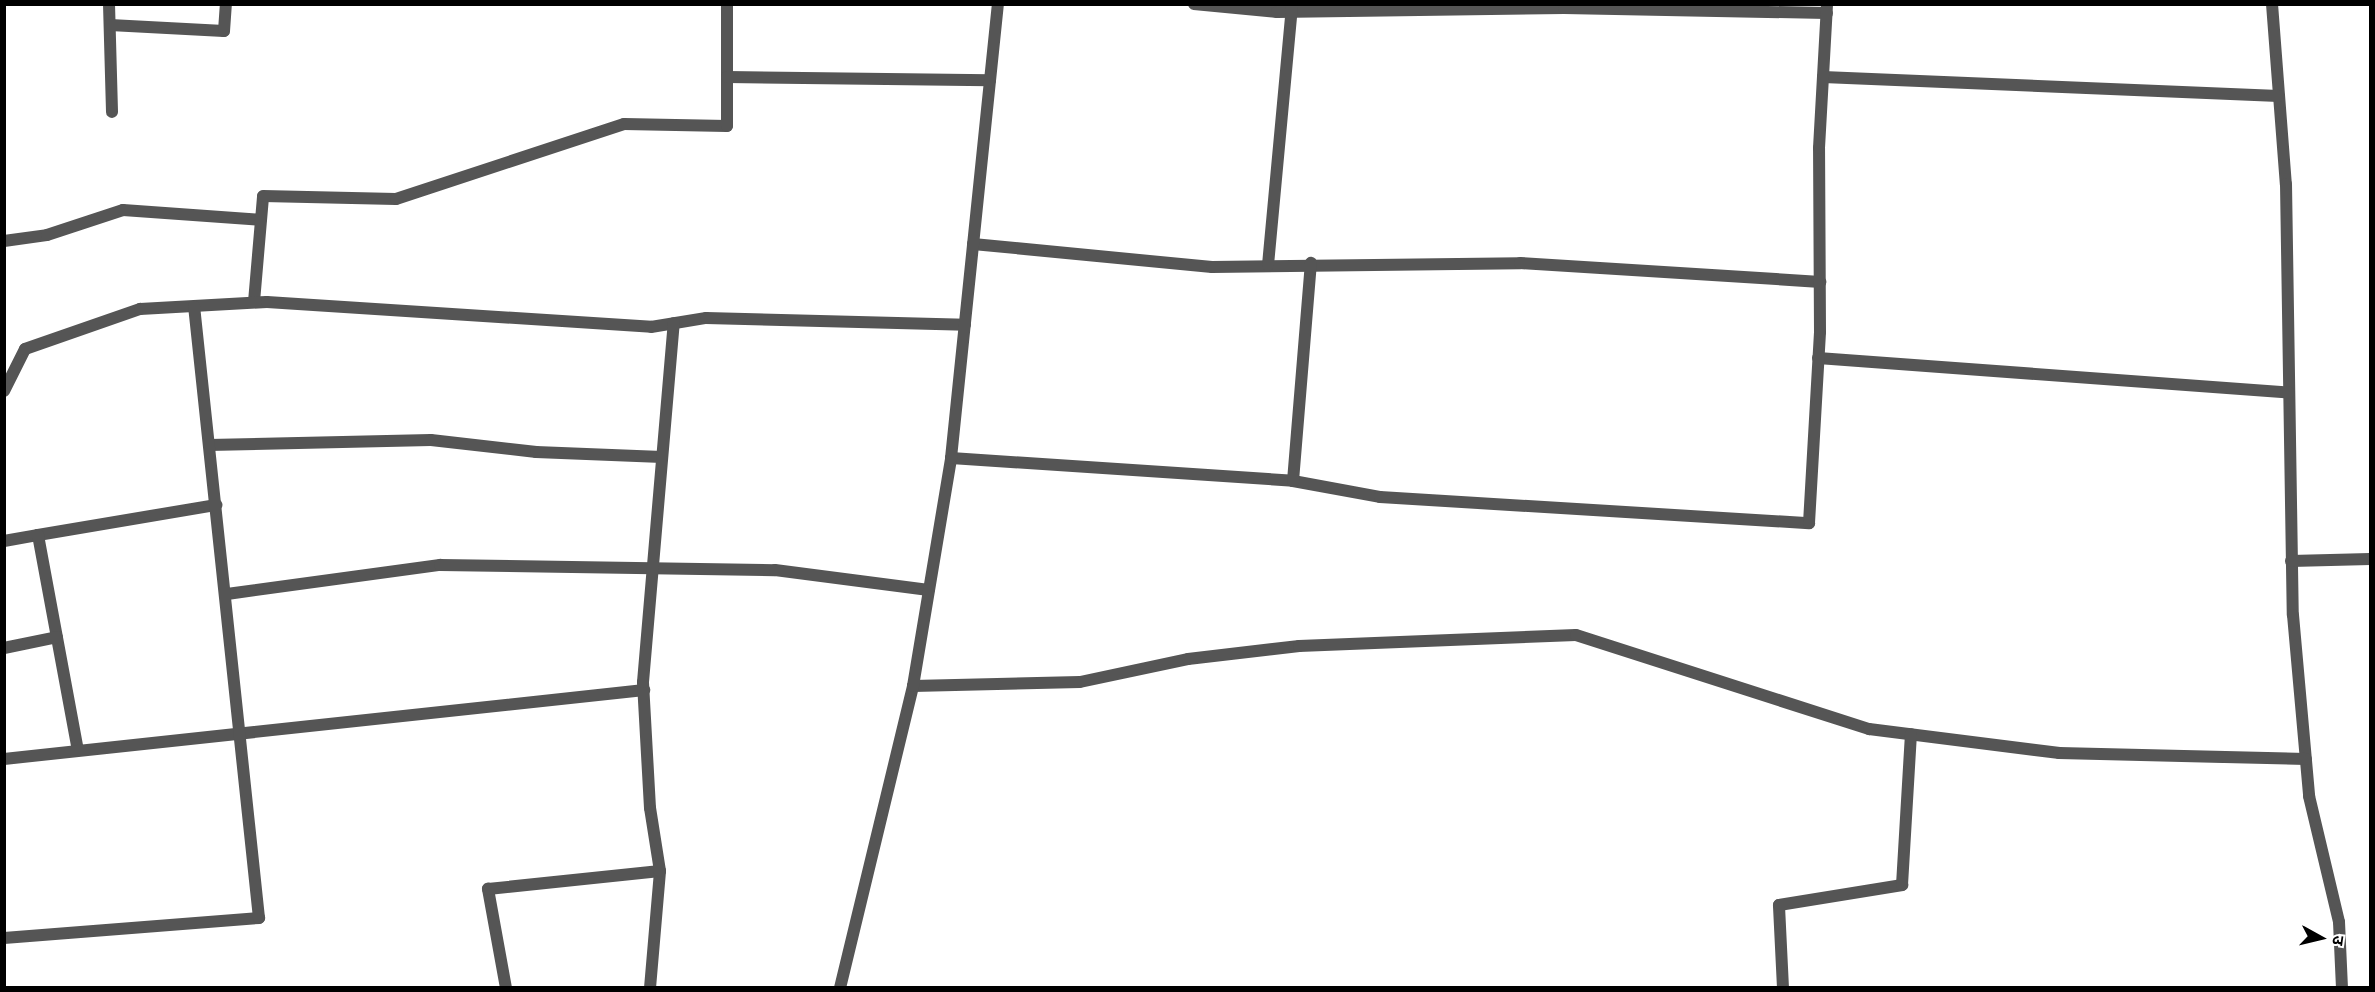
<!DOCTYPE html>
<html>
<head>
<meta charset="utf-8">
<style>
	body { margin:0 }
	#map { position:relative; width:2375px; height:992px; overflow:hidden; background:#fff; font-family:"Open Sans","Noto Sans Devanagari",sans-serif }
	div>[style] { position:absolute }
	.minor>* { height:12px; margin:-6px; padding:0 6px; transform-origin:6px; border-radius:6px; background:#555 }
	.tertiary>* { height:12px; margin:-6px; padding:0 6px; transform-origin:6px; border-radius:6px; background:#555 }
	span { translate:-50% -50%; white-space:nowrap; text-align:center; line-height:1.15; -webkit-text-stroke:4.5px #fff; paint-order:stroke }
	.frame { position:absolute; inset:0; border:6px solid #000; pointer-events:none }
	.north { position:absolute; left:2291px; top:908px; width:60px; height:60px; -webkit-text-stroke:4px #fff; paint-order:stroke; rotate:98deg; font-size:16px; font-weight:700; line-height:24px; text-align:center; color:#000 }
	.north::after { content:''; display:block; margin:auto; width:21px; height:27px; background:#000; clip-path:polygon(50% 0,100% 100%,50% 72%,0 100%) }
</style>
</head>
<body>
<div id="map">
	<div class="minor">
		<i style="left:109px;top:4px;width:108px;rotate:88.4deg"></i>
		<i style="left:727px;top:4px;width:73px;rotate:90deg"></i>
		<i style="left:1194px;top:4px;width:83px;rotate:5.5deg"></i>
		<i style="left:1277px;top:12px;width:287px;rotate:-0.8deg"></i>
		<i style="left:1564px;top:8px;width:263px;rotate:1.1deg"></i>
		<i style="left:2272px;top:4px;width:181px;rotate:85.6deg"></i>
		<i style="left:2286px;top:184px;width:431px;rotate:89.1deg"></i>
		<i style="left:2293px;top:615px;width:182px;rotate:84.9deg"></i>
		<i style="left:2309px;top:796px;width:130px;rotate:76.6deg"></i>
		<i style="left:2339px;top:922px;width:66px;rotate:87.4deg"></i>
		<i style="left:110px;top:25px;width:114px;rotate:3deg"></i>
		<i style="left:224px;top:31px;width:27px;rotate:-86deg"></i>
		<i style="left:1823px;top:77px;width:456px;rotate:2.4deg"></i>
		<i style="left:4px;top:241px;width:43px;rotate:-7.9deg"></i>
		<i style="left:47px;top:235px;width:80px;rotate:-18.2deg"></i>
		<i style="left:123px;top:210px;width:138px;rotate:4.1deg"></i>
		<i style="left:973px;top:244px;width:240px;rotate:5.5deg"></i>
		<i style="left:1212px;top:267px;width:308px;rotate:-0.7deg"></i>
		<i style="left:1520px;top:263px;width:301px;rotate:3.6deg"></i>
		<i style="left:1268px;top:265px;width:260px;rotate:-84.7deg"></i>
		<i style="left:254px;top:302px;width:106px;rotate:-85.1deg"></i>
		<i style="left:263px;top:196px;width:133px;rotate:1.3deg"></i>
		<i style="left:396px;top:199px;width:240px;rotate:-18.2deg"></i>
		<i style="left:624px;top:124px;width:103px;rotate:1.1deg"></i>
		<i style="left:727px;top:126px;width:49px;rotate:-90deg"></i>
		<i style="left:727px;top:77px;width:263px;rotate:0.7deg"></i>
		<i style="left:1818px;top:358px;width:472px;rotate:4.2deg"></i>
		<i style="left:4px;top:391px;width:47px;rotate:-63.4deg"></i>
		<i style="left:25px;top:349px;width:122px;rotate:-19.2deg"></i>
		<i style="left:140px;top:309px;width:127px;rotate:-3.2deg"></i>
		<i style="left:267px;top:302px;width:385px;rotate:3.7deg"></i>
		<i style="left:651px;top:327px;width:56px;rotate:-9.3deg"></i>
		<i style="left:706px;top:318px;width:259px;rotate:1.5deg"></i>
		<i style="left:209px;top:445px;width:222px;rotate:-1.3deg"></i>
		<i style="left:431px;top:440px;width:106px;rotate:6.5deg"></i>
		<i style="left:536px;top:452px;width:126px;rotate:2.3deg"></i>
		<i style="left:951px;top:458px;width:343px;rotate:3.8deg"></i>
		<i style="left:1293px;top:481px;width:88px;rotate:10.4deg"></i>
		<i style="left:1380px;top:497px;width:430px;rotate:3.5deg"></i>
		<i style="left:1809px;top:523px;width:191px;rotate:-86.7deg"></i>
		<i style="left:1820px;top:332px;width:184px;rotate:-90.3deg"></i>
		<i style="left:1819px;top:148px;width:144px;rotate:-86.8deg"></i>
		<i style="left:1293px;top:481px;width:219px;rotate:-85.3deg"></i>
		<i style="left:38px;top:535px;width:181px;rotate:-9.6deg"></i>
		<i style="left:4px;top:541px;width:35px;rotate:-10deg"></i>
		<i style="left:38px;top:535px;width:219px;rotate:79.5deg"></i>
		<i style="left:2291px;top:561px;width:79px;rotate:-1.5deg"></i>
		<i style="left:227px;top:594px;width:215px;rotate:-7.8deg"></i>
		<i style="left:440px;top:565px;width:335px;rotate:0.9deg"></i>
		<i style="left:775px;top:570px;width:155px;rotate:7.4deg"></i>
		<i style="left:4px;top:648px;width:54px;rotate:-11.7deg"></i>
		<i style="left:913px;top:686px;width:167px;rotate:-1.4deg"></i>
		<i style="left:1080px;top:682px;width:110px;rotate:-12deg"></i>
		<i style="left:1188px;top:659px;width:112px;rotate:-6.7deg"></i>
		<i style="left:1299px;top:646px;width:277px;rotate:-2.3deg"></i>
		<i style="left:1576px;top:635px;width:308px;rotate:17.8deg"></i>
		<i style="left:1869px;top:729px;width:192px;rotate:7.2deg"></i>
		<i style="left:2059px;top:753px;width:247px;rotate:1.4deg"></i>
		<i style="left:4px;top:759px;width:644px;rotate:-6.15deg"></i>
		<i style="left:4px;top:938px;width:256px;rotate:-4.5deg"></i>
		<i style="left:259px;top:918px;width:615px;rotate:-96.06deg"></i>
		<i style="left:506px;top:988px;width:101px;rotate:-100.3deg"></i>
		<i style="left:488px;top:889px;width:173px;rotate:-6deg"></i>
		<i style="left:650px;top:988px;width:117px;rotate:-85.1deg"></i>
		<i style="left:660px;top:871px;width:64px;rotate:-99deg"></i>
		<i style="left:650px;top:808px;width:126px;rotate:-93.2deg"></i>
		<i style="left:643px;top:682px;width:360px;rotate:-85.1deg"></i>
		<i style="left:1783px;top:988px;width:83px;rotate:-92.8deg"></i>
		<i style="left:1779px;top:905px;width:125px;rotate:-9.2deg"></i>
		<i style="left:1902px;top:885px;width:151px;rotate:-86.6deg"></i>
	</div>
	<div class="tertiary">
		<i style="left:840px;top:988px;width:311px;rotate:-76.4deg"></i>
		<i style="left:913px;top:686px;width:231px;rotate:-80.5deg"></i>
		<i style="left:951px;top:458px;width:456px;rotate:-84.1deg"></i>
	</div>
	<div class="frame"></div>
	<div class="north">उ</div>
</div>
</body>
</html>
